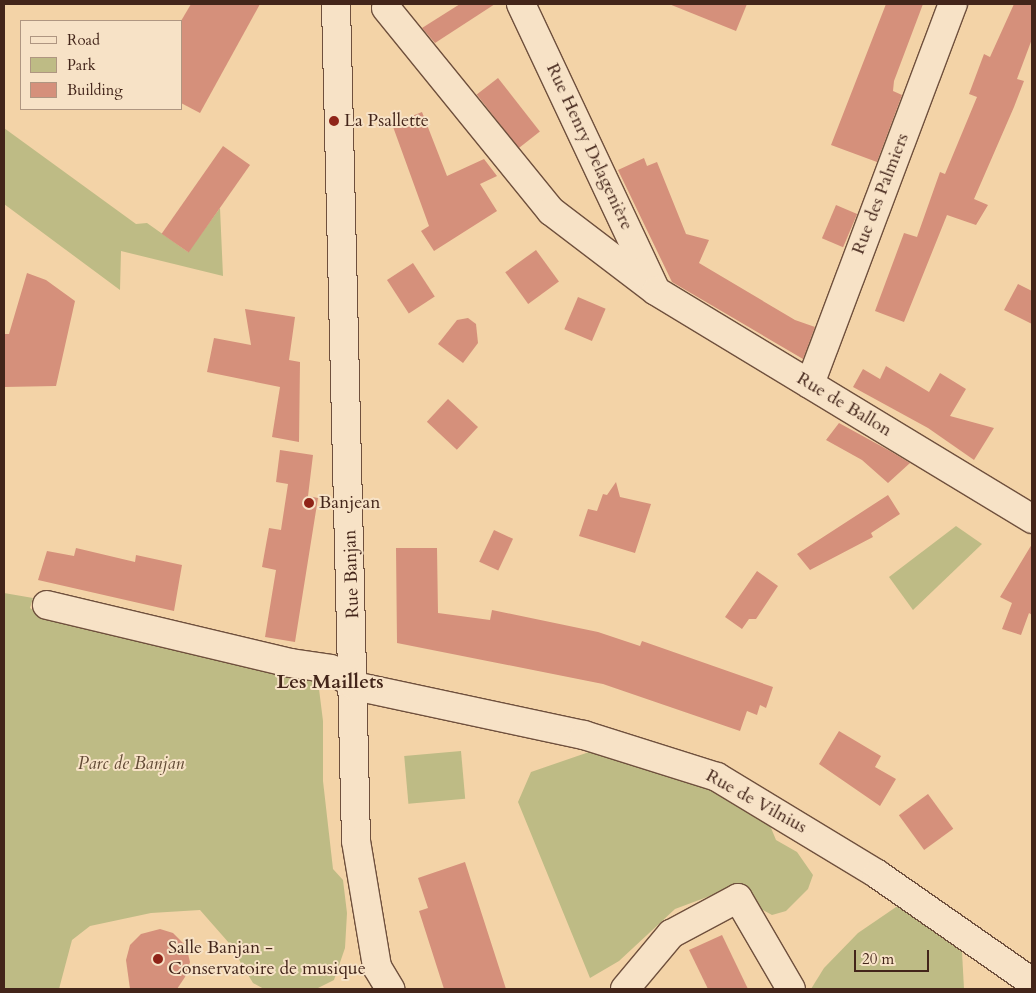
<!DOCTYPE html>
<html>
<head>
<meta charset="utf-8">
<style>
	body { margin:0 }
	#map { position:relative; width:1036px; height:993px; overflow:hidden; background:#f3d3a7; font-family:Cardo,serif }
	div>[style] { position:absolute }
	.green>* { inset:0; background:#bebb85; transform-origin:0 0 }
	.building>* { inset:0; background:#d5907b; transform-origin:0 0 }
	.roads { filter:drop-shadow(1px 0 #6f503d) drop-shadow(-1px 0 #6f503d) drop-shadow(0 1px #6f503d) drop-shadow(0 -1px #6f503d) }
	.minor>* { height:28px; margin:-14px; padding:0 14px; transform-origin:14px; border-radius:14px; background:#f7e2c6 }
	.dots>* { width:14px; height:14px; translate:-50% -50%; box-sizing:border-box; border:2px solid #f7e2c6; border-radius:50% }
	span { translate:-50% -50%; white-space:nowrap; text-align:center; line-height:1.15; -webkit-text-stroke:4px #f7e2c6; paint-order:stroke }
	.poi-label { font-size:18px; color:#43251a }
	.left { translate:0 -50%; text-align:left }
	.street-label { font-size:18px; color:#43251a }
	.park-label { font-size:18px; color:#624a35; font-style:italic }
	.quarter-label { font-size:20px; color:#43251a; font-weight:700 }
	.frame { position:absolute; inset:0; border:5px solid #43251a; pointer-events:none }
	.legend { position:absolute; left:20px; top:20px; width:162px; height:90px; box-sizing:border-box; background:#f7e2c6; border:1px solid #af9681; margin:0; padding:6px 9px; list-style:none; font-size:15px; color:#43251a }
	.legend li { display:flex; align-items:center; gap:10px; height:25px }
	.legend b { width:25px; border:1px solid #af9681 }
	.scale { position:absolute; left:854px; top:950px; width:75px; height:22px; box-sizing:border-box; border:2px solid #43251a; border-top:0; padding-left:6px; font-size:15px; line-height:18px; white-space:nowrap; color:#43251a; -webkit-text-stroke:4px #f7e2c6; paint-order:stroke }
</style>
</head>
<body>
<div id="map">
	<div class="green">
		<i style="clip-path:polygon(4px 128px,136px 224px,147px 223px,188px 252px,220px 208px,223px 276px,121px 251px,120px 290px,4px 204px)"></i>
		<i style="clip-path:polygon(956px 526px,982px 544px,913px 610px,889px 577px)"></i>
		<i style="clip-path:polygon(4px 593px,33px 598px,30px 608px,39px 614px,311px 675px,319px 689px,323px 721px,323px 781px,333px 869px,343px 880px,347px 913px,345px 948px,334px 980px,316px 989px,264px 989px,253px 983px,229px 943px,200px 910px,151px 913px,90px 926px,72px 940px,59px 989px,4px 989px)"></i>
		<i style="left:461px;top:751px;width:48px;height:57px;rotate:85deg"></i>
		<i style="clip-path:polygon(592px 751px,713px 785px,769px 823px,776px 840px,797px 852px,813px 875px,808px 889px,786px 911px,772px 915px,726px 890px,675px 909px,619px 961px,590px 978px,518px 802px,531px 772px)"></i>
		<i style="clip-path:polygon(899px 905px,962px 952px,964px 989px,811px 989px,824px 968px,858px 933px)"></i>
	</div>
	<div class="building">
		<i style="clip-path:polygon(191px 4px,260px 4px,200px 113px,181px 103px,181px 21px)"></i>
		<i style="clip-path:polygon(460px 4px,495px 4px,435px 43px,422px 28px)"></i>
		<i style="clip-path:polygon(669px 4px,747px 4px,736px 31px)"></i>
		<i style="clip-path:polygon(886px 4px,923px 4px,894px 81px,893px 91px,902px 95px,877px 162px,831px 145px)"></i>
		<i style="clip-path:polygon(1014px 4px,1032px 4px,1032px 39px,1017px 79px,1024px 81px,1014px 107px,974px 199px,988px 205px,976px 225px,947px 215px,904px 322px,875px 311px,904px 233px,917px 237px,940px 172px,945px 174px,977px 97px,969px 94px,984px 54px,990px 57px)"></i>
		<i style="left:498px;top:78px;width:68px;height:27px;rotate:52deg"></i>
		<i style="clip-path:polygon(422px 112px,447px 176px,484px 159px,497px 176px,480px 184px,497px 211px,434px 251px,421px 231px,429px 226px,392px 124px)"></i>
		<i style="left:223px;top:146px;width:33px;height:107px;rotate:35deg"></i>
		<i style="clip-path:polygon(644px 158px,647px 166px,657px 162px,686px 234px,709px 240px,699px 263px,795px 320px,815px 327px,803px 359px,672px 282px,618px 170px)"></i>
		<i style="left:836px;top:205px;width:23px;height:36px;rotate:23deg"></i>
		<i style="left:536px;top:250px;width:39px;height:38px;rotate:54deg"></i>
		<i style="left:413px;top:263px;width:40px;height:31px;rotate:57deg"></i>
		<i style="clip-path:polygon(27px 273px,46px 280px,75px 301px,56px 386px,4px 387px,4px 334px,9px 334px)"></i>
		<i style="clip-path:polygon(1018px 284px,1032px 291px,1032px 324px,1004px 310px)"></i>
		<i style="left:578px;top:297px;width:30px;height:35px;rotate:23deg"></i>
		<i style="clip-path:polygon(245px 309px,295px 317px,289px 360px,300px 362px,299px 442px,272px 437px,280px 387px,207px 372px,214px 338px,251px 345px)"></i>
		<i style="clip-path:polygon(468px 318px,476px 324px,478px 343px,463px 363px,438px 344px,457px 320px)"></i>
		<i style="clip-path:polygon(886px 366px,929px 392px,940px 373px,966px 389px,950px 416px,994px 428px,974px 460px,928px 428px,853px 387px,863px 369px,880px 379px)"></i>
		<i style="left:448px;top:399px;width:41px;height:31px;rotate:43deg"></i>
		<i style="clip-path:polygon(839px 423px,890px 451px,910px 463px,888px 483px,862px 460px,826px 440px)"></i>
		<i style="clip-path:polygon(280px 450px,313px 455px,308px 496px,318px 498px,295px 642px,265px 637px,276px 570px,262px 567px,269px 528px,281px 530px,288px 484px,276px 482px)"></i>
		<i style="clip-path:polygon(616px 482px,620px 497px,651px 504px,635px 553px,579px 536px,588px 509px,597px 511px,603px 494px,607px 495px)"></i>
		<i style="clip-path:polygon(888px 495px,900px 514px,871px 533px,873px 537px,810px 570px,797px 554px)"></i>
		<i style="left:494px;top:530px;width:21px;height:35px;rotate:25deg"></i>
		<i style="clip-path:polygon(1032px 544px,1032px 615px,1029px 613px,1021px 635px,1002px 629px,1012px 603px,1000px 597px)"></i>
		<i style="clip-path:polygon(76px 548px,135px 562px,136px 555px,182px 565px,174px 611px,38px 580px,47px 551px,74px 556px)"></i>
		<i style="clip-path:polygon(396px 548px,437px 548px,438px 613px,490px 620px,492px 610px,598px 632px,640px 646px,642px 641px,773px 687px,766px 708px,760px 705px,757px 715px,747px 711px,740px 731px,603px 684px,397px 643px)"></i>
		<i style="clip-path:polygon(757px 571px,778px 586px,756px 619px,749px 619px,742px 629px,725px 617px)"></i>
		<i style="clip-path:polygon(839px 731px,881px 756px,875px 767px,896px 779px,880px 806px,819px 764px)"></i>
		<i style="left:928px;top:794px;width:43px;height:36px;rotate:54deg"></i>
		<i style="clip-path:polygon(465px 862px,506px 989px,444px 989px,419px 911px,428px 908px,418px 878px)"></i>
		<i style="clip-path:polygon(160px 929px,173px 933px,186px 946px,190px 962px,185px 977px,177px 989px,130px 989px,126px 960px,130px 945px,141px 934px)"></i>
		<i style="clip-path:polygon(722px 935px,748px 989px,708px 989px,689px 950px)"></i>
	</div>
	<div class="roads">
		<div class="minor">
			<i style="left:336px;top:4px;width:837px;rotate:88.63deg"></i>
			<i style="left:356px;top:841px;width:128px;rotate:80.5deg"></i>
			<i style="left:377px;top:967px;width:26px;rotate:59deg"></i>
			<i style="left:521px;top:4px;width:313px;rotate:64.8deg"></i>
			<i style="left:386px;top:8px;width:262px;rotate:50.9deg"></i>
			<i style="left:551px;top:211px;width:132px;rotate:37.3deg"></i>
			<i style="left:656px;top:291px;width:440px;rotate:31.2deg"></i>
			<i style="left:810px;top:384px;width:406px;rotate:-69.4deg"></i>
			<i style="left:47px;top:605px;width:251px;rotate:13.4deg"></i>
			<i style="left:291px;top:663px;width:40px;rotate:8.5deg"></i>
			<i style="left:331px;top:669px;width:29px;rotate:35deg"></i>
			<i style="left:355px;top:686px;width:234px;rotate:12.1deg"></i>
			<i style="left:584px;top:735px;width:139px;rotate:17.5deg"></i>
			<i style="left:717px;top:777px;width:187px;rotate:31.2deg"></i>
			<i style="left:877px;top:874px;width:189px;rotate:34.9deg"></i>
			<i style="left:625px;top:989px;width:72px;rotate:-50.1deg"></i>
			<i style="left:671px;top:934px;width:76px;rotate:-28.2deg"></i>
			<i style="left:738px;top:898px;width:105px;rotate:59.8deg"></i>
		</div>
	</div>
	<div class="dots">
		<i style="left:334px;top:121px;background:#8f2418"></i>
		<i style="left:309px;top:503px;background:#8f2418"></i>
		<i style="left:158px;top:959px;background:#8f2418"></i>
	</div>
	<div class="poi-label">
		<span class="left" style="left:344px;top:121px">La Psallette</span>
		<span class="left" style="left:319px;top:503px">Banjean</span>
		<span class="left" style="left:168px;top:959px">Salle Banjan -<br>Conservatoire de musique</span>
	</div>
	<div class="street-label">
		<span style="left:589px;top:147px;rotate:65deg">Rue Henry Delagenière</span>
		<span style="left:881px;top:194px;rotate:-69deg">Rue des Palmiers</span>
		<span style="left:844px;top:405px;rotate:31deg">Rue de Ballon</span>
		<span style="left:352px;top:574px;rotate:-92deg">Rue Banjan</span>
		<span style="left:756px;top:802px;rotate:29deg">Rue de Vilnius</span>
	</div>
	<div class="park-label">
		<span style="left:131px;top:764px">Parc de Banjan</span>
	</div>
	<div class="quarter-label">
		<span style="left:330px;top:681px">Les Maillets</span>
	</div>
	<div class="frame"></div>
	<ul class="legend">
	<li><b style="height:6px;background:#f7e2c6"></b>Road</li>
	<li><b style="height:14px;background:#bebb85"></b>Park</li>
	<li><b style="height:14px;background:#d5907b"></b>Building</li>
	</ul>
	<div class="scale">20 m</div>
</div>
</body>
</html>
